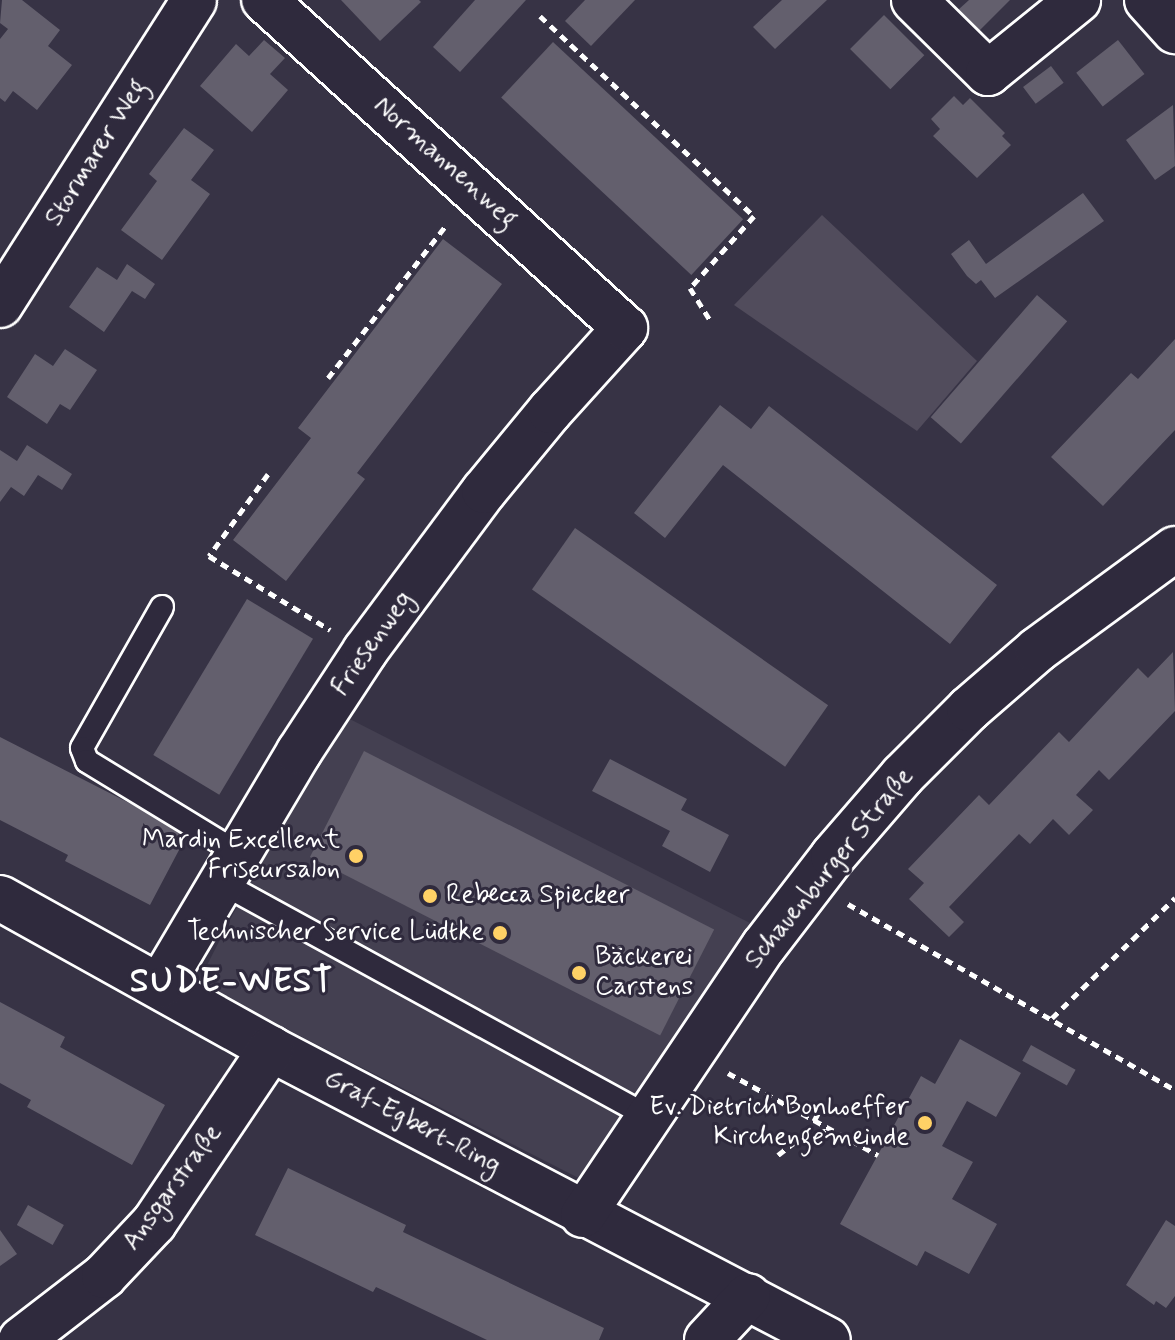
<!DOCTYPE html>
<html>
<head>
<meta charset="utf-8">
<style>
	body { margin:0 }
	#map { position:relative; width:1175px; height:1340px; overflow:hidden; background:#373345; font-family:Mynerve,sans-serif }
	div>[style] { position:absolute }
	.built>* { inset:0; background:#444051; transform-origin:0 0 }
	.green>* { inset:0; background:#514c5c }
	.building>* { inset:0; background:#635f6d; transform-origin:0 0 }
	.path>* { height:5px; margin-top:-2.5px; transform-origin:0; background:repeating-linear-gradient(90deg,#fff 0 8px,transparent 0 14px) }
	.roads { filter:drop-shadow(2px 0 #fff) drop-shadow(-2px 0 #fff) drop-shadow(0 2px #fff) drop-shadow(0 -2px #fff) }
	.lane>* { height:22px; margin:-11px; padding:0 11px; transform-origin:11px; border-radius:11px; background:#2f2a3d }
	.street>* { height:44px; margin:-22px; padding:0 22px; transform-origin:22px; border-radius:22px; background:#2f2a3d }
	.dots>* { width:22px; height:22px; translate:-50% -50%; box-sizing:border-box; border:4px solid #2f2a3d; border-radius:50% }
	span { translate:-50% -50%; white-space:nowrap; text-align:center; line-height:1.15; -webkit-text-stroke:6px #2f2a3d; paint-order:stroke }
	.street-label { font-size:26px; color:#fff }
	.poi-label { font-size:26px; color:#fff }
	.right { translate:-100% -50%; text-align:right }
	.left { translate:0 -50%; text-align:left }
	.district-label { font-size:34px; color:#fff; font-weight:700; letter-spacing:2px }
</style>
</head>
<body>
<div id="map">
	<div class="built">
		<i style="left:336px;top:712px;width:469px;height:305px;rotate:27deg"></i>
	</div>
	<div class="green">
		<i style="clip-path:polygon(822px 215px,977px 361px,917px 431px,734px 305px)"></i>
	</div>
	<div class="building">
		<i style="clip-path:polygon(2px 0,22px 0,60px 30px,48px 46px,72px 65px,37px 110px,13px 91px,5px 102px,0 98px,0 39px,8px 29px,0 23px)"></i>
		<i style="clip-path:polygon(341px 0,419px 0,421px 2px,380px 41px)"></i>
		<i style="clip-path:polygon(475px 0,526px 0,460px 72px,433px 47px)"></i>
		<i style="clip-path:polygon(585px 0,635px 0,591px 46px,565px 21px)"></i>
		<i style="clip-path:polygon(782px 0,827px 0,775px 49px,753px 27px)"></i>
		<i style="clip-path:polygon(969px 0,1010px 0,979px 31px,958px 10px)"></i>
		<i style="left:884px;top:15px;width:57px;height:48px;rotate:45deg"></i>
		<i style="clip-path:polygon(264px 40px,285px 58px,270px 74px,288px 90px,252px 132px,200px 86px,236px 44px,249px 56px)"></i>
		<i style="left:1118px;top:40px;width:43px;height:53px;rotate:52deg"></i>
		<i style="left:553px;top:42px;width:260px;height:76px;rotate:43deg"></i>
		<i style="left:1051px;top:66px;width:21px;height:35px;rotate:53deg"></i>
		<i style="clip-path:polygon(954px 96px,963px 105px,970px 98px,1005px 133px,1002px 136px,1011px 145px,977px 178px,933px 136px,940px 129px,931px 119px)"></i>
		<i style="clip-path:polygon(1173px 105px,1175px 166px,1155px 180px,1126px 140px)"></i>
		<i style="clip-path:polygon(184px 128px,214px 150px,191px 180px,210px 194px,162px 260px,121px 230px,157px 181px,149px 174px)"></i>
		<i style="clip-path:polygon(1083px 193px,1104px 221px,995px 298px,981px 280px,976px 284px,967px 276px,951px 254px,969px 240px,986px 264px)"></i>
		<i style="clip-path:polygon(443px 239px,502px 284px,357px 473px,365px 479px,286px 581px,233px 540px,311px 438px,298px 428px)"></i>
		<i style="clip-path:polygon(127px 264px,155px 284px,145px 299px,132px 291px,104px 332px,69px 307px,97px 267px,117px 280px)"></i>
		<i style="left:1037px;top:295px;width:40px;height:162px;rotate:41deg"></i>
		<i style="clip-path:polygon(1175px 339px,1175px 430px,1103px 506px,1051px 457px,1131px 373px,1138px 379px)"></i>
		<i style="clip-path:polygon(65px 349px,97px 370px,70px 410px,60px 404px,47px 424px,7px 397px,35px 354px,53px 366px)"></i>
		<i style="clip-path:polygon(720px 405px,751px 429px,769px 406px,997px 585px,950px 644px,723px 465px,665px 538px,634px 513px)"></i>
		<i style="clip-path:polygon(27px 445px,72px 474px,62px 490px,38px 475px,24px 496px,11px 487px,0 502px,0 450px,17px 461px)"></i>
		<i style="left:575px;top:528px;width:309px;height:75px;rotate:35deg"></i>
		<i style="left:247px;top:599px;width:77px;height:182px;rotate:31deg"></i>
		<i style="clip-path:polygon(1173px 652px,1175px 711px,1109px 780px,1099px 770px,1076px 795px,1093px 810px,1069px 835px,1053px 819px,1030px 844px,1019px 834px,949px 907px,964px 922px,949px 937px,909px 899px,924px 883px,908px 869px,979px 795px,989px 805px,1059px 732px,1069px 742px,1138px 668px,1148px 678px)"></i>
		<i style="clip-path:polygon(0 737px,188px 833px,150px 905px,65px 861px,68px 855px,0 820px)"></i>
		<i style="left:364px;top:751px;width:393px;height:119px;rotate:27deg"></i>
		<i style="clip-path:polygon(610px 759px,687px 799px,681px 810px,729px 835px,710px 872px,662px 846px,670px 831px,592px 791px)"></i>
		<i style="clip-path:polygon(0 1002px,65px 1037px,60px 1047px,165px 1105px,132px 1165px,27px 1107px,31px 1100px,0 1083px)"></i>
		<i style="clip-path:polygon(960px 1039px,1021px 1073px,996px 1117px,967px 1101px,942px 1146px,973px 1162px,952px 1199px,997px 1224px,969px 1274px,925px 1251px,917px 1266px,840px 1224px,921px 1076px,935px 1084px)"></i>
		<i style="left:1031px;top:1045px;width:51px;height:18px;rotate:29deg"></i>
		<i style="clip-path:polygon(288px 1168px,406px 1225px,403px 1232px,604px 1328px,599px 1340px,487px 1340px,376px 1287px,373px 1292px,255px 1235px)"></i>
		<i style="left:28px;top:1205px;width:41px;height:23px;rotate:29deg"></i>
		<i style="clip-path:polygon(1166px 1220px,1175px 1226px,1175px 1296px,1166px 1308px,1156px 1301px,1154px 1305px,1126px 1285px)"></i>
		<i style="clip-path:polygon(0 1230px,17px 1254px,0 1266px)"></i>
	</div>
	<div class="path">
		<i style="left:540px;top:16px;width:293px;rotate:43.1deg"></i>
		<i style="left:754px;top:216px;width:96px;rotate:131.6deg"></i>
		<i style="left:690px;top:288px;width:38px;rotate:58deg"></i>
		<i style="left:328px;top:378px;width:195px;rotate:-52.3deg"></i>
		<i style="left:268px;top:474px;width:101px;rotate:125.7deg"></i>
		<i style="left:209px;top:556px;width:142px;rotate:31.4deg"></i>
		<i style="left:848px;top:904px;width:376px;rotate:29.6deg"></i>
		<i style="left:1052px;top:1018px;width:172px;rotate:-44.3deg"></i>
		<i style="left:728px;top:1073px;width:171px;rotate:28.7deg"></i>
		<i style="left:814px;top:1121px;width:27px;rotate:-62deg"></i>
		<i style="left:778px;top:1155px;width:18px;rotate:-38deg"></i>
		<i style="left:792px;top:1144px;width:40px;rotate:-22deg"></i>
	</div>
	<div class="roads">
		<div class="lane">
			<i style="left:162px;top:607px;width:162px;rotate:119.6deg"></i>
			<i style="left:82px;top:748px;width:14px;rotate:69deg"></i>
			<i style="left:87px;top:761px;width:177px;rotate:31.4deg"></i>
			<i style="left:220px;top:882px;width:490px;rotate:28.7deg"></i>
		</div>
		<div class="street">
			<i style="left:914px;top:0;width:104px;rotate:44.6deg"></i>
			<i style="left:988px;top:73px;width:116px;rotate:-39deg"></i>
			<i style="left:1147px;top:0;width:42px;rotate:47.9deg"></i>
			<i style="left:0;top:305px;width:361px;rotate:-57.5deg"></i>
			<i style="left:0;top:898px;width:310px;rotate:29.1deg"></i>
			<i style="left:271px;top:1049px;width:628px;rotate:27.58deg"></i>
			<i style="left:160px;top:986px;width:272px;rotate:-59.3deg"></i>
			<i style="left:299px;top:752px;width:121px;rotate:-56.8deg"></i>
			<i style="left:365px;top:651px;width:199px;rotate:-53.4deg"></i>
			<i style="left:484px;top:491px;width:104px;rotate:-50.5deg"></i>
			<i style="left:550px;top:411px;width:112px;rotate:-47.9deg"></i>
			<i style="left:625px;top:328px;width:488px;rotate:-137.7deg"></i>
			<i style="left:583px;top:1215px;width:324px;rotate:-56.1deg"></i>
			<i style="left:764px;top:946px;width:113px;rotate:-52.5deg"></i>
			<i style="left:833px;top:856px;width:106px;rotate:-49.2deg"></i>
			<i style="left:902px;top:776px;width:95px;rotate:-45deg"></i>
			<i style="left:969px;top:709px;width:90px;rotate:-40.9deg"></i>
			<i style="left:1037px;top:650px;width:171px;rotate:-36.2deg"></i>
			<i style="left:21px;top:1340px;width:105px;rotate:-37.6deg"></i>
			<i style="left:104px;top:1276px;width:73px;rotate:-46.7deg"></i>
			<i style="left:154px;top:1223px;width:210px;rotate:-56.1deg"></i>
			<i style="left:707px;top:1340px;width:60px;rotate:-47deg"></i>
		</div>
	</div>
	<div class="dots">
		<i style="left:356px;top:856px;background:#ffd166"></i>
		<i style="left:430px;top:896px;background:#ffd166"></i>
		<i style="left:500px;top:933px;background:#ffd166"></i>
		<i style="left:579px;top:973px;background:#ffd166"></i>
		<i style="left:925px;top:1123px;background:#ffd166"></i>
	</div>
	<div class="street-label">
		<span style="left:97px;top:153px;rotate:-58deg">Stormarer Weg</span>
		<span style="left:445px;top:163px;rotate:42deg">Normannenweg</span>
		<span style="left:373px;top:644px;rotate:-55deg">Friesenweg</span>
		<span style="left:830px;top:869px;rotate:-51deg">Schauenburger Straße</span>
		<span style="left:412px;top:1123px;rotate:28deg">Graf-Egbert-Ring</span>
		<span style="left:173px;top:1188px;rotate:-54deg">Ansgarstraße</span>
	</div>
	<div class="poi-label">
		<span class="right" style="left:340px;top:856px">Mardin Excellent<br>Friseursalon</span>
		<span class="left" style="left:446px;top:896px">Rebecca Spiecker</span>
		<span class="right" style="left:484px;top:933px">Technischer Service Lüdtke</span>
		<span class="left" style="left:595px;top:973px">Bäckerei<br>Carstens</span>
		<span class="right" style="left:909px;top:1123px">Ev. Dietrich Bonhoeffer<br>Kirchengemeinde</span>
	</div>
	<div class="district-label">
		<span style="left:232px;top:982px">SUDE-WEST</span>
	</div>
</div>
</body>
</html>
